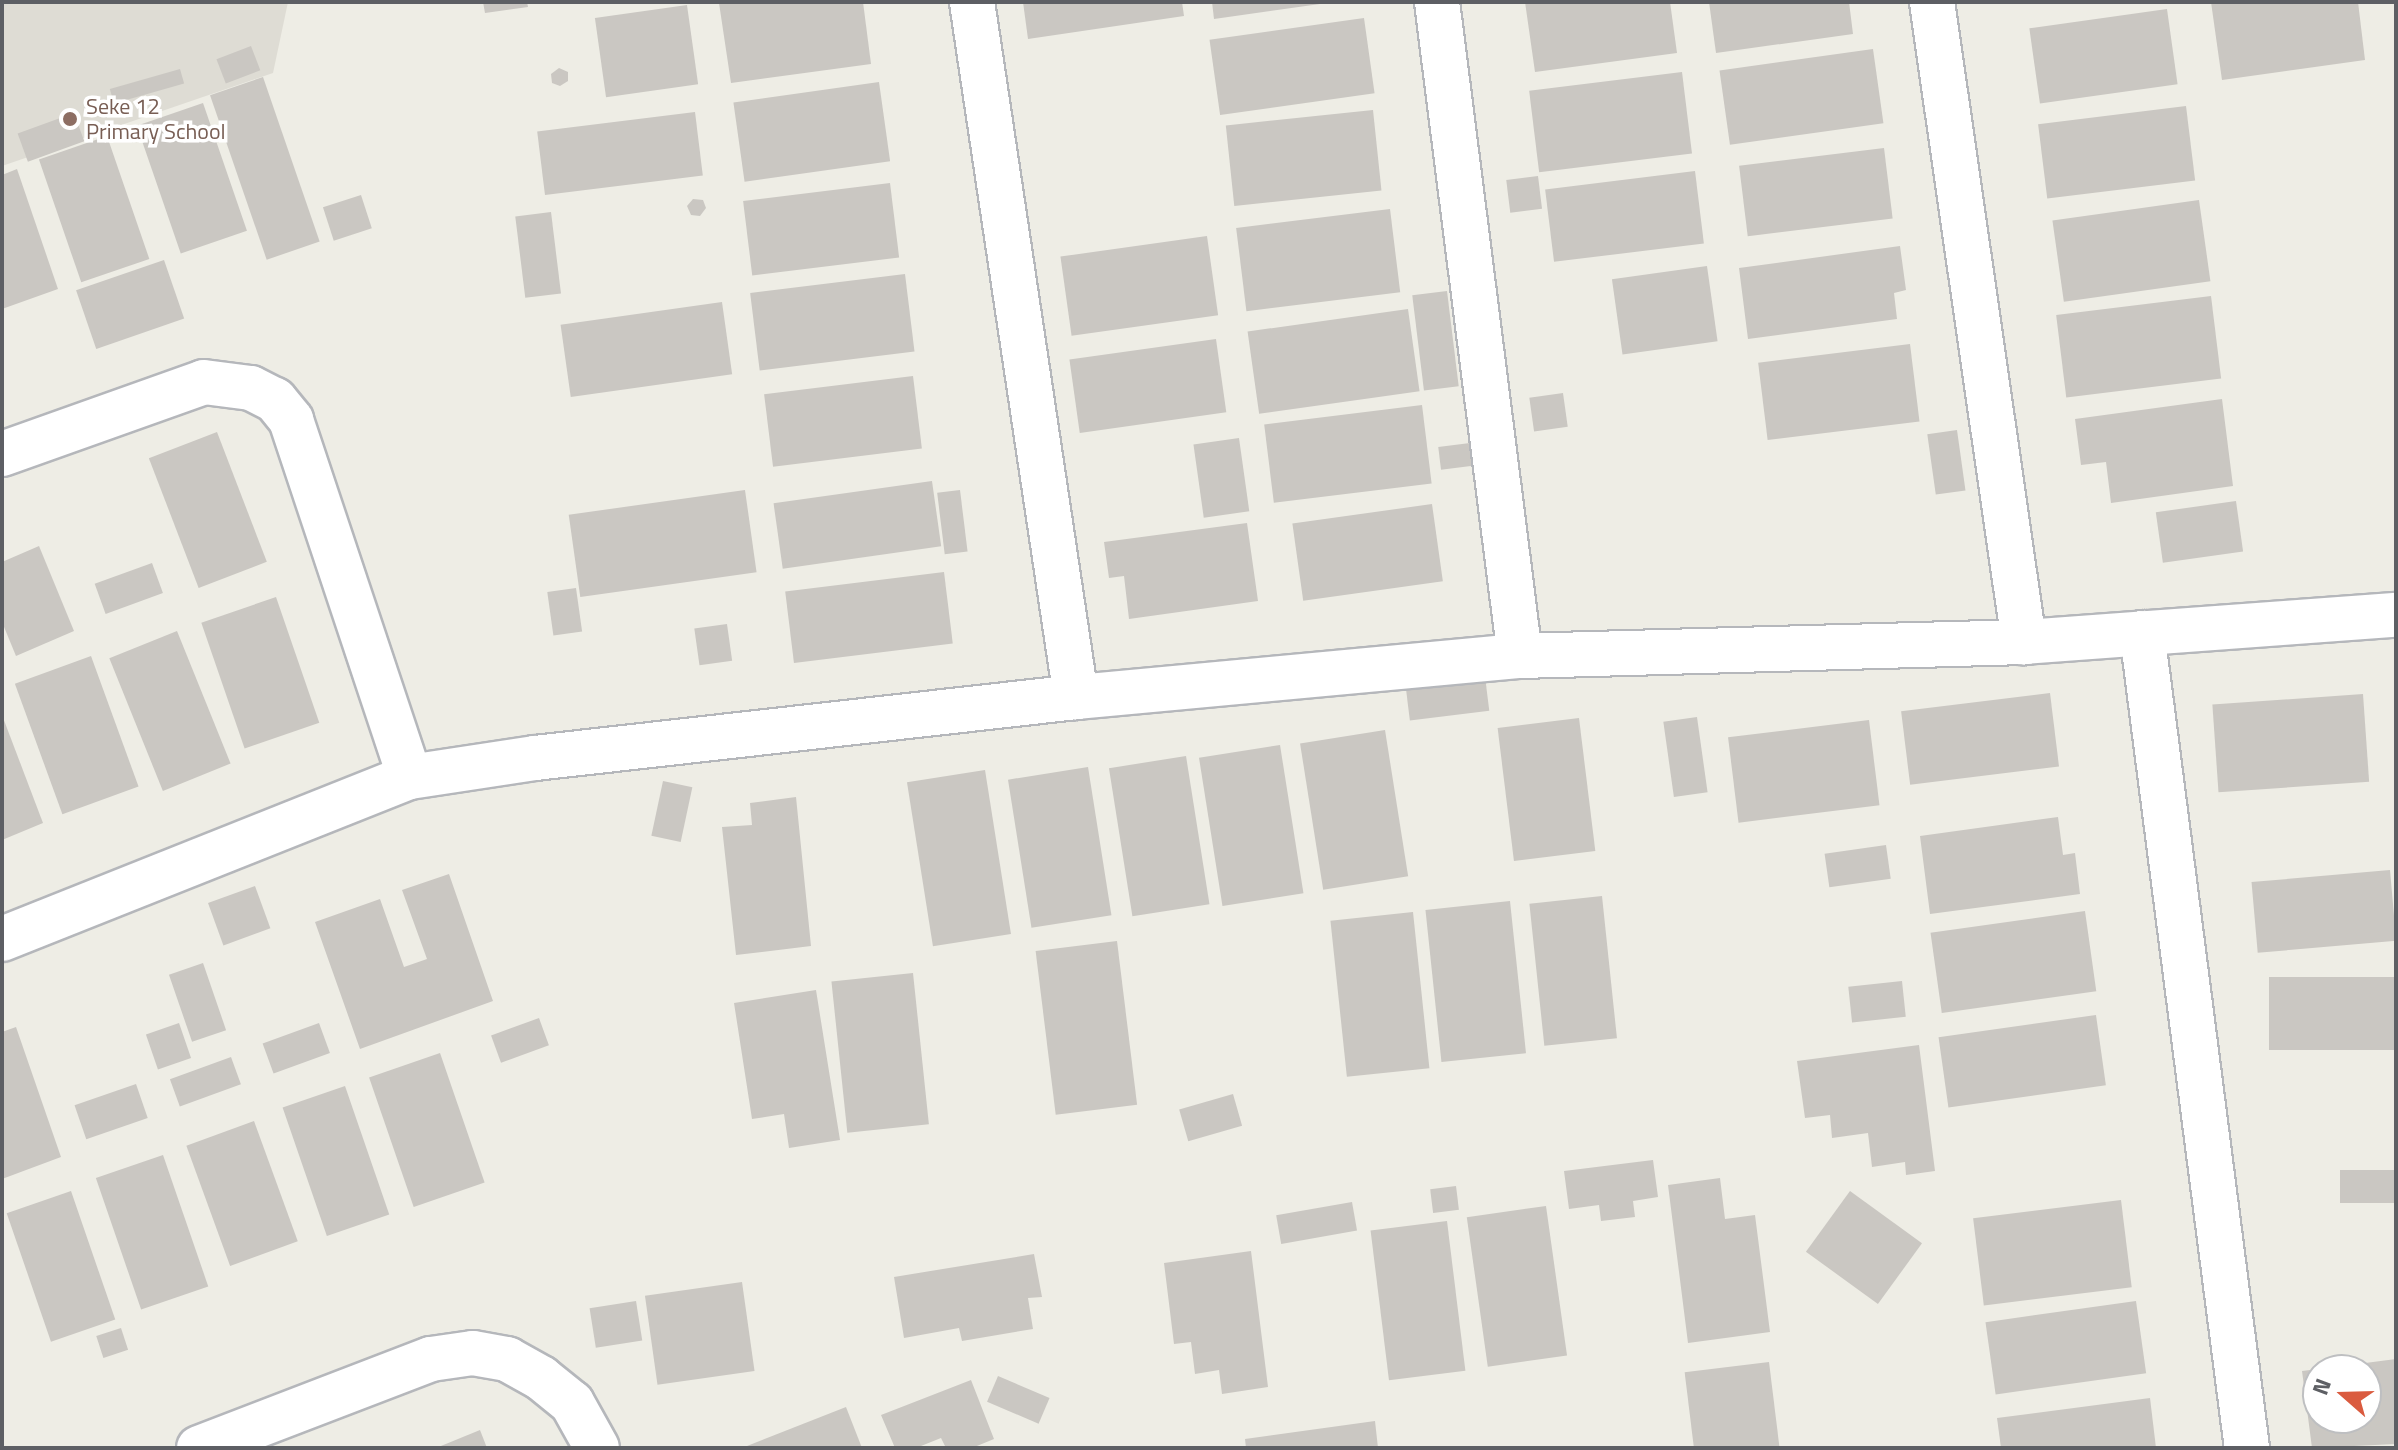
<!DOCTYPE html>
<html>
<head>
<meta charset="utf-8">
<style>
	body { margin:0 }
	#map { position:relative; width:2398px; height:1450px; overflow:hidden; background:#eeede5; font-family:"Titillium Web",sans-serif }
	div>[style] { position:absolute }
	.education>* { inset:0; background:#dedcd4 }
	.building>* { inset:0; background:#cac7c2; transform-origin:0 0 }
	.roads { filter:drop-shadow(2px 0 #b5b7bb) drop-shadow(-2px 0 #b5b7bb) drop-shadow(0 2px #b5b7bb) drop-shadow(0 -2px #b5b7bb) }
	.street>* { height:44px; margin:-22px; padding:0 22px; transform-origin:22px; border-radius:22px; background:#fff }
	.dots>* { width:22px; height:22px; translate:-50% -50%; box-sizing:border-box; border:4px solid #fff; border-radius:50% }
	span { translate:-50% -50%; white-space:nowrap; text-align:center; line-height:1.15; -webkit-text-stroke:7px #fff; paint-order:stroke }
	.education-label { font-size:22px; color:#785e54 }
	.left { translate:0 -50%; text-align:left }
	.frame { position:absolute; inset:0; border:4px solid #5d5f64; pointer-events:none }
	.north { position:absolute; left:2302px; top:1354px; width:80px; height:80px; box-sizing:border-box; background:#fff; border:2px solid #bebfc1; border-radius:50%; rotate:290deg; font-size:22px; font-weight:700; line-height:32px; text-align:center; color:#5d5f64 }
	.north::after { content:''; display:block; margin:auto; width:28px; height:36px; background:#da5b3f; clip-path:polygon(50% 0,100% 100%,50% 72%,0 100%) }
</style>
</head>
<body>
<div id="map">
	<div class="education">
		<i style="clip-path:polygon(2px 2px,288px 2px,273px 73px,2px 166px)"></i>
	</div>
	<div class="building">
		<i style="clip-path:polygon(483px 2px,527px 2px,528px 7px,485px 13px)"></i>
		<i style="clip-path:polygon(863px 2px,871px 64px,731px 83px,719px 3px)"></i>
		<i style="clip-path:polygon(1023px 2px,1182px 2px,1184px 16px,1028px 39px)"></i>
		<i style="clip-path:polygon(1212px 2px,1319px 2px,1320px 4px,1214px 19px)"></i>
		<i style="clip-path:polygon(1525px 2px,1670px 2px,1677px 53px,1535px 72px)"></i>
		<i style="clip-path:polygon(1709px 2px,1849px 2px,1853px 34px,1716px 53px)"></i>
		<i style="clip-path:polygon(2211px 2px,2358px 2px,2365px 60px,2222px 80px)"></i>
		<i style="left:687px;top:5px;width:80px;height:93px;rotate:82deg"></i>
		<i style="left:2167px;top:9px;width:76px;height:139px;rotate:82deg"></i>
		<i style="left:1364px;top:18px;width:76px;height:156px;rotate:82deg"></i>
		<i style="left:251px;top:46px;width:26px;height:37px;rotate:69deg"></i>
		<i style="left:1873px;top:49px;width:75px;height:155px;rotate:82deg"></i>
		<i style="clip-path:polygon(559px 68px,568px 72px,568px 81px,560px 86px,552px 83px,551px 74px)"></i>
		<i style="left:180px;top:69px;width:15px;height:73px;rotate:74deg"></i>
		<i style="left:1682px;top:72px;width:82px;height:154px;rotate:83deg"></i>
		<i style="left:263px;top:77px;width:174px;height:56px;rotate:71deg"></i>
		<i style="left:879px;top:82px;width:80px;height:147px;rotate:82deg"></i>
		<i style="left:203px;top:103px;width:135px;height:70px;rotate:71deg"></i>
		<i style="left:2186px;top:106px;width:75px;height:149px;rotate:83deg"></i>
		<i style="left:1373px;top:110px;width:81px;height:148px;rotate:84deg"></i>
		<i style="left:695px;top:112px;width:64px;height:159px;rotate:83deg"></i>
		<i style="left:74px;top:113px;width:30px;height:60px;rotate:70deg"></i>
		<i style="left:107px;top:136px;width:130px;height:72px;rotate:71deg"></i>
		<i style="left:1884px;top:148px;width:71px;height:146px;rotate:83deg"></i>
		<i style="clip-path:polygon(17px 169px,58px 289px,2px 309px,2px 175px)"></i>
		<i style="left:1695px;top:171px;width:73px;height:151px;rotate:83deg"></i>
		<i style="left:1538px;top:176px;width:33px;height:32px;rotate:83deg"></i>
		<i style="left:890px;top:183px;width:75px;height:148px;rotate:83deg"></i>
		<i style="left:361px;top:195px;width:35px;height:40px;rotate:72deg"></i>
		<i style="clip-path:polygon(693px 199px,703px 200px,706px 208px,700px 216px,691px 215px,687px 206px)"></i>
		<i style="left:2199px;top:200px;width:82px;height:148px;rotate:82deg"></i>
		<i style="left:1390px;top:209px;width:84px;height:155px;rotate:83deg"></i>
		<i style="left:551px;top:212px;width:82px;height:36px;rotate:83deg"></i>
		<i style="left:1207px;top:236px;width:80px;height:148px;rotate:82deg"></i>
		<i style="clip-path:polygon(1900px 246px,1906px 290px,1894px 293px,1897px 319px,1748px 339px,1739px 268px)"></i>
		<i style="left:164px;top:260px;width:62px;height:93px;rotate:71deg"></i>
		<i style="left:1707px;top:266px;width:76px;height:96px;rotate:82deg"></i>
		<i style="left:905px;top:274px;width:78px;height:156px;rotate:83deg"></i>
		<i style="left:1447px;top:291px;width:96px;height:35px;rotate:83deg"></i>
		<i style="left:2211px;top:296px;width:83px;height:156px;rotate:83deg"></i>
		<i style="left:722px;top:302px;width:73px;height:163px;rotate:82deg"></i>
		<i style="left:1408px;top:309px;width:83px;height:162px;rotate:82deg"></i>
		<i style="left:1216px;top:339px;width:74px;height:148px;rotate:82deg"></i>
		<i style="left:1910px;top:344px;width:78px;height:153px;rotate:83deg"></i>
		<i style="left:913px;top:376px;width:73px;height:150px;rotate:83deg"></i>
		<i style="left:1563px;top:393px;width:34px;height:34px;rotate:82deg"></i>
		<i style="clip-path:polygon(2222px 399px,2233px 486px,2111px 503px,2106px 462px,2081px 465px,2075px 419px)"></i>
		<i style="left:1422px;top:405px;width:79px;height:159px;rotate:83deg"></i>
		<i style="left:1957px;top:430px;width:61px;height:30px;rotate:82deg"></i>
		<i style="left:217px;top:432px;width:139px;height:73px;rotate:69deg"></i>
		<i style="left:1239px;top:438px;width:74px;height:46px;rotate:82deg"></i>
		<i style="left:1470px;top:443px;width:23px;height:32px;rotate:83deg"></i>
		<i style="left:932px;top:481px;width:66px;height:160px;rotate:82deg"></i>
		<i style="left:745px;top:490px;width:83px;height:178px;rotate:82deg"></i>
		<i style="left:960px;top:490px;width:62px;height:23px;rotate:83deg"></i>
		<i style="left:2236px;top:501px;width:51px;height:81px;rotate:82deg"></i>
		<i style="left:1432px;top:504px;width:78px;height:141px;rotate:82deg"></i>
		<i style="clip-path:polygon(1247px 523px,1258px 601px,1129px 619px,1124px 576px,1109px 578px,1104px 542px)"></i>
		<i style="clip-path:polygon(39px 546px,74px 631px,16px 656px,2px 622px,2px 562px)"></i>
		<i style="left:152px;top:563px;width:32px;height:61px;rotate:70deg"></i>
		<i style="left:944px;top:572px;width:72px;height:160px;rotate:83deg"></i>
		<i style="left:576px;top:588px;width:44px;height:29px;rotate:82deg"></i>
		<i style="left:276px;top:597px;width:133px;height:79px;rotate:71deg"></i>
		<i style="left:727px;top:624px;width:37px;height:33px;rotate:82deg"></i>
		<i style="left:177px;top:631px;width:143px;height:73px;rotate:68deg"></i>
		<i style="left:91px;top:656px;width:139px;height:81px;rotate:70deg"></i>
		<i style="left:1485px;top:676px;width:35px;height:80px;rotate:83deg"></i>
		<i style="left:2050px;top:693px;width:74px;height:150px;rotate:83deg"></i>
		<i style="left:2363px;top:694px;width:88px;height:151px;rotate:86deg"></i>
		<i style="clip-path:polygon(2px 715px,43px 823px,2px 840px)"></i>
		<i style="left:1697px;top:717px;width:76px;height:34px;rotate:82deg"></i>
		<i style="left:1579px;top:718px;width:134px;height:82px;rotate:83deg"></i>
		<i style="left:1869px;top:720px;width:86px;height:142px;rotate:83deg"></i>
		<i style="left:1385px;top:730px;width:148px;height:86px;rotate:81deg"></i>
		<i style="left:1280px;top:745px;width:150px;height:82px;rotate:81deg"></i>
		<i style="left:1186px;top:756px;width:150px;height:78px;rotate:81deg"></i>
		<i style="left:1088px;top:767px;width:150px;height:81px;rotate:81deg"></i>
		<i style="left:985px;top:770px;width:166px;height:79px;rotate:81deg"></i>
		<i style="left:663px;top:781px;width:30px;height:56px;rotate:12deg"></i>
		<i style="clip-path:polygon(796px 797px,811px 946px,736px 955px,722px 827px,752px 825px,750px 803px)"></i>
		<i style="clip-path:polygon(2058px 817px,2063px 855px,2075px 853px,2080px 894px,1930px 914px,1920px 836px)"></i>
		<i style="left:1886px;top:845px;width:34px;height:62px;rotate:82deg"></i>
		<i style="left:2390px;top:870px;width:71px;height:139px;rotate:85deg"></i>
		<i style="clip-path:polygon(449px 874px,493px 1001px,360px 1049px,315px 922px,380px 899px,404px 967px,427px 959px,402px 890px)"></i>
		<i style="left:255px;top:886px;width:45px;height:50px;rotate:70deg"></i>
		<i style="left:1602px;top:896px;width:143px;height:73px;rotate:84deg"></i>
		<i style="left:1510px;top:901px;width:153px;height:85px;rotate:84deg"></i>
		<i style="left:2085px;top:911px;width:81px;height:156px;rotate:82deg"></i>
		<i style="left:1413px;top:912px;width:157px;height:83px;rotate:84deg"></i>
		<i style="left:1117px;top:941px;width:165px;height:82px;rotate:83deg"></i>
		<i style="left:203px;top:963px;width:71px;height:36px;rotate:71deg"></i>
		<i style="left:913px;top:973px;width:152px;height:82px;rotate:84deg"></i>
		<i style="left:2396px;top:977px;width:73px;height:127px;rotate:90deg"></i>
		<i style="left:1902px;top:981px;width:36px;height:54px;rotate:84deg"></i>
		<i style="clip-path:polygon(816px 990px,840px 1140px,789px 1148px,784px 1114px,752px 1119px,734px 1003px)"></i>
		<i style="left:2096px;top:1015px;width:71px;height:159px;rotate:82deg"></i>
		<i style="left:539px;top:1018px;width:29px;height:51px;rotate:70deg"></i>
		<i style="left:179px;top:1023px;width:37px;height:35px;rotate:71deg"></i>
		<i style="left:319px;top:1023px;width:32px;height:60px;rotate:70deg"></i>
		<i style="clip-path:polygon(16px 1027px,61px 1157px,2px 1179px,2px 1032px)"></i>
		<i style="clip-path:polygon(1919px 1045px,1935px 1171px,1906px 1175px,1905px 1162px,1872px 1167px,1868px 1133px,1832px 1138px,1830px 1115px,1805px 1118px,1797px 1061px)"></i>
		<i style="left:440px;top:1053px;width:137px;height:75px;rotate:71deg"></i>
		<i style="left:231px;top:1057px;width:29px;height:65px;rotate:70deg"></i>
		<i style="left:136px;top:1084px;width:36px;height:65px;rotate:71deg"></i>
		<i style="left:345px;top:1086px;width:136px;height:66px;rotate:71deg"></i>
		<i style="left:1233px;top:1094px;width:33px;height:56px;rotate:74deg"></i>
		<i style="left:254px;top:1121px;width:128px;height:72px;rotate:70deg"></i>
		<i style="left:163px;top:1155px;width:139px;height:71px;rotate:71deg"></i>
		<i style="clip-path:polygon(1653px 1160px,1658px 1197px,1633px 1201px,1635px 1217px,1601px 1221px,1599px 1205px,1569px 1209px,1564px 1171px)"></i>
		<i style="left:2396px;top:1170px;width:33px;height:56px;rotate:90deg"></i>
		<i style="clip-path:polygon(1720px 1178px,1725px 1219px,1755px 1215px,1770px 1332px,1688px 1343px,1668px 1185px)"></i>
		<i style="left:1456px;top:1186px;width:24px;height:26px;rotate:83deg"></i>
		<i style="left:71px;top:1191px;width:136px;height:68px;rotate:71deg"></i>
		<i style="left:1850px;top:1191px;width:89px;height:75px;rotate:36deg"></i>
		<i style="left:2121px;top:1200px;width:88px;height:149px;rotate:83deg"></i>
		<i style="left:1352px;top:1202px;width:29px;height:77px;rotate:80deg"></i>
		<i style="left:1546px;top:1206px;width:151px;height:80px;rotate:82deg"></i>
		<i style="left:1447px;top:1221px;width:151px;height:77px;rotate:83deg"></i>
		<i style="clip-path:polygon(1251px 1251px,1268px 1387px,1222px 1394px,1219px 1370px,1195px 1374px,1191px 1342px,1174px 1344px,1164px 1263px)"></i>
		<i style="clip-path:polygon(1034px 1254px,1042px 1297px,1028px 1298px,1033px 1329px,962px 1341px,959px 1328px,904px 1338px,894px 1277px)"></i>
		<i style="left:742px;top:1282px;width:90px;height:98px;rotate:82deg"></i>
		<i style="left:636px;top:1301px;width:40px;height:47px;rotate:81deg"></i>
		<i style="left:2136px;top:1301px;width:73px;height:152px;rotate:82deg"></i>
		<i style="left:121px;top:1328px;width:23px;height:26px;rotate:72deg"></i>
		<i style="clip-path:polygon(2396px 1359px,2396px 1444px,2312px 1448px,2302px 1371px,2318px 1369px,2318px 1418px,2366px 1418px,2366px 1370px,2327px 1368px)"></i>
		<i style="left:1769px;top:1362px;width:87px;height:85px;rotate:83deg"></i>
		<i style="left:998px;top:1376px;width:56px;height:28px;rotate:23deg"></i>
		<i style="clip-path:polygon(971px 1380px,994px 1439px,972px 1448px,946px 1448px,941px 1438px,916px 1448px,895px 1448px,881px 1415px)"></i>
		<i style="clip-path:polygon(2150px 1398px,2156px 1448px,2001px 1448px,1997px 1418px)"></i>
		<i style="clip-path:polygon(846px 1407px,862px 1448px,742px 1448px)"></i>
		<i style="clip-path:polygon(1375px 1421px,1378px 1448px,1246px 1448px,1245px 1439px)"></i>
		<i style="clip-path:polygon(480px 1430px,487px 1448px,436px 1448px)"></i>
	</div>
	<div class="roads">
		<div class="street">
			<i style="left:972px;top:2px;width:703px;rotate:81.49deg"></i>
			<i style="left:1437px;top:2px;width:659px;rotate:82.77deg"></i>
			<i style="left:1932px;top:2px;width:647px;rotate:81.82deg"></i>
			<i style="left:2px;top:454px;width:214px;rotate:-19.6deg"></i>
			<i style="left:204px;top:382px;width:47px;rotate:7.3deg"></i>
			<i style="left:251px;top:388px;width:27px;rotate:27deg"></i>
			<i style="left:275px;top:400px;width:26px;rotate:51deg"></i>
			<i style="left:291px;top:420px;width:376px;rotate:71.6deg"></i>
			<i style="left:2142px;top:633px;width:822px;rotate:82.66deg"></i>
			<i style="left:2px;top:939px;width:439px;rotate:-21.7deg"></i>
			<i style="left:410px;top:777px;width:126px;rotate:-8.6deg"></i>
			<i style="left:535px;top:758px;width:544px;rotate:-6.43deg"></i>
			<i style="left:1076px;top:697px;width:446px;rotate:-5.3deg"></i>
			<i style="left:1520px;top:656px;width:504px;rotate:-1.59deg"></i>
			<i style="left:2024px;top:642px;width:373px;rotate:-4.2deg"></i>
			<i style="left:199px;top:1448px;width:248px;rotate:-21deg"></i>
			<i style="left:431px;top:1359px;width:42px;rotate:-8.1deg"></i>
			<i style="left:473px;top:1353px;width:35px;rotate:10deg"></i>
			<i style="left:507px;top:1359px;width:39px;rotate:29deg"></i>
			<i style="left:541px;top:1378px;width:40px;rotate:39deg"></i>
			<i style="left:572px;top:1403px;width:51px;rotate:60.9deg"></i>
		</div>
	</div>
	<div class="dots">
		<i style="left:70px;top:119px;background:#8d6e63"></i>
	</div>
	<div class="education-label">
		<span class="left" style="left:86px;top:119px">Seke 12<br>Primary School</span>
	</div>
	<div class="frame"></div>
	<div class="north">N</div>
</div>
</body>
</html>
